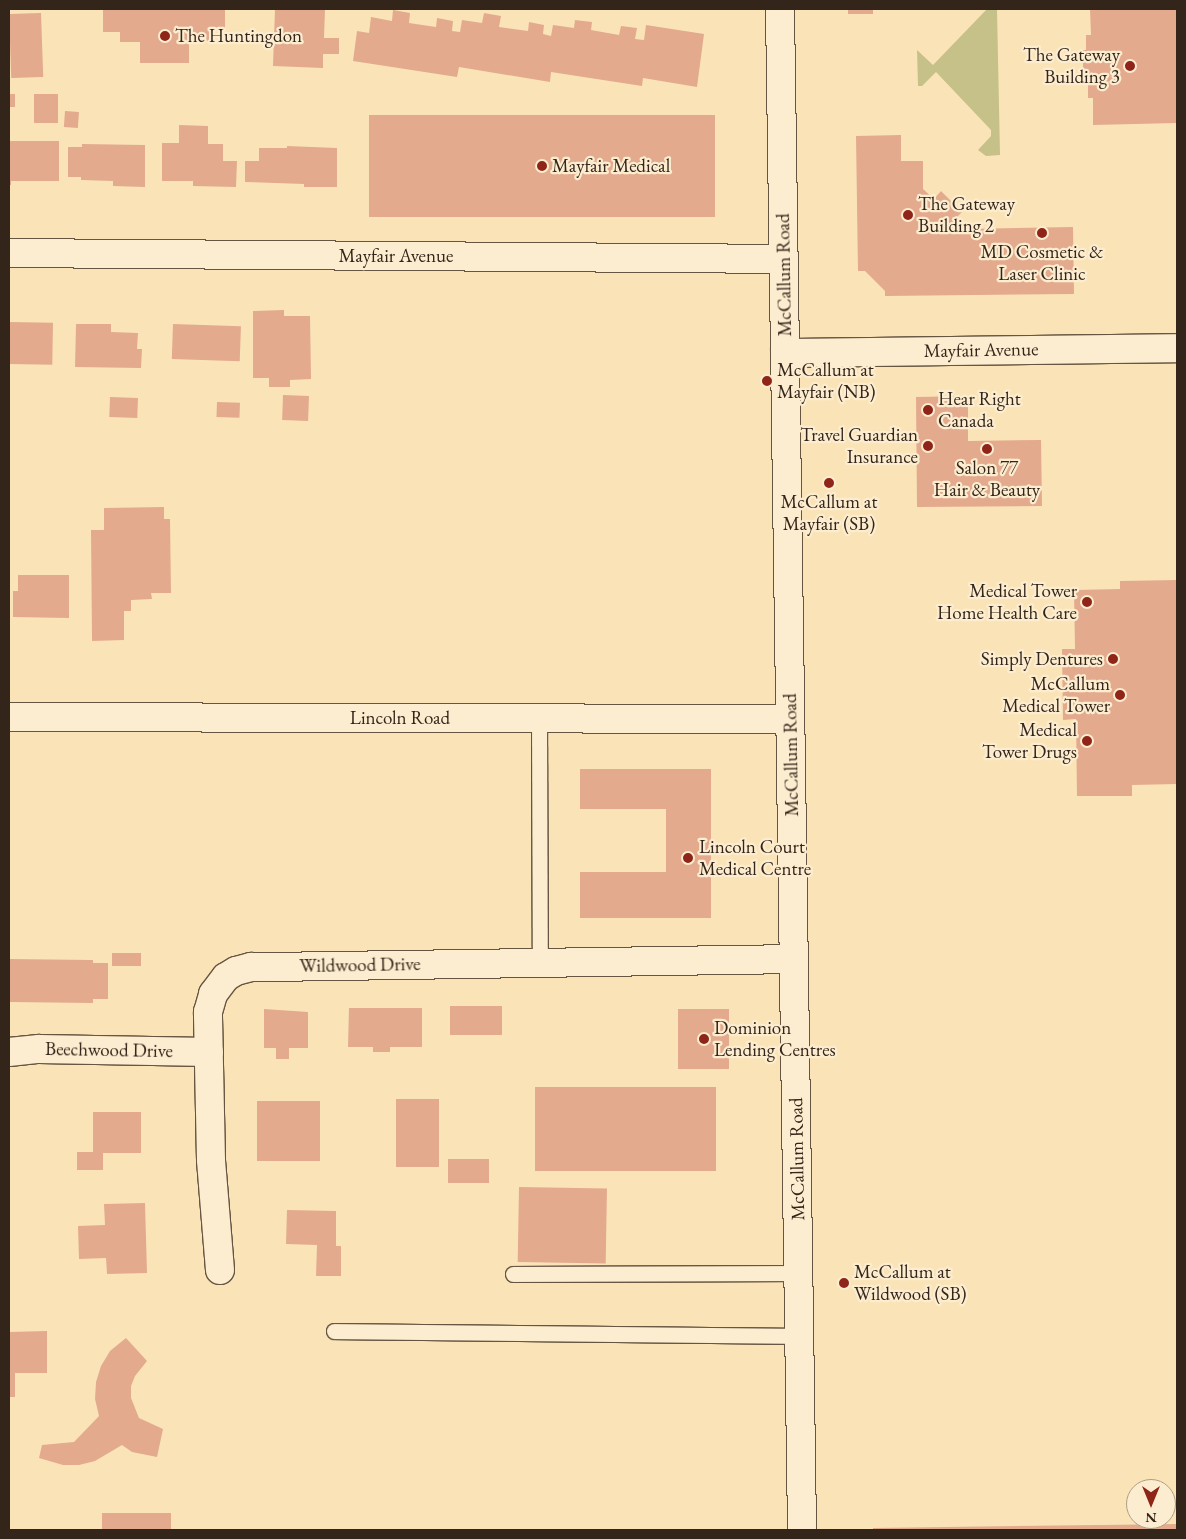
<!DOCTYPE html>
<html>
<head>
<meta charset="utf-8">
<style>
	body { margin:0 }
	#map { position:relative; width:1186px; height:1539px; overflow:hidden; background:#fae4b7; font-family:"EB Garamond",serif }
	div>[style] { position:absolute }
	.green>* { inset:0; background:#c6c189 }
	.building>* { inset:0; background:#e3aa8e; transform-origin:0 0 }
	.roads { filter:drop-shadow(1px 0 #665541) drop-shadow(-1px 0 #665541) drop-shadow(0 1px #665541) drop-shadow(0 -1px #665541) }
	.lane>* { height:15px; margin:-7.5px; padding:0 7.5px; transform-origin:7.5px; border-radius:7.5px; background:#fcedd0 }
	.street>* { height:28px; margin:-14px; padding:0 14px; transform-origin:14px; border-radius:14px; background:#fcedd0 }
	.secondary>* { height:28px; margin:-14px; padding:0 14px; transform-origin:14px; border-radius:14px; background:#fcedd0 }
	.dots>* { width:14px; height:14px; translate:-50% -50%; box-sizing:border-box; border:2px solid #fcedd0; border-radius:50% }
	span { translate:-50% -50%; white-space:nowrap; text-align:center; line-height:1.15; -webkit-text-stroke:4.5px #fcedd0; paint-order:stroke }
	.poi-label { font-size:19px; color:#34251a }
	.left { translate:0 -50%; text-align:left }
	.right { translate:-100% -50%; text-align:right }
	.street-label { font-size:19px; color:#34251a }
	.frame { position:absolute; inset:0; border:10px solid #34251a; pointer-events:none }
	.north { position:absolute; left:1126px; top:1479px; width:50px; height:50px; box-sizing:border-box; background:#fcedd0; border:1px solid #ac9d87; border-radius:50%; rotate:180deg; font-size:14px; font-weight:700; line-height:20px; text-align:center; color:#34251a }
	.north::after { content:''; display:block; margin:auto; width:18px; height:22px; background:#8f2418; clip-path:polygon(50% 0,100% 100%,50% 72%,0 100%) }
</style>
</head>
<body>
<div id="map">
	<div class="green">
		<i style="clip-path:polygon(987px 9px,997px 9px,1000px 155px,986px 156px,978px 150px,991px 136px,991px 130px,936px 72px,922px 86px,918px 86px,917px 50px,933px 65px)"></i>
	</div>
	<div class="building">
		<i style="clip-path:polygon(103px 9px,225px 9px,225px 31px,209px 31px,209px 41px,189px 41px,189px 63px,140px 63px,140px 42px,120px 42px,120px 32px,103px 32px)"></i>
		<i style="clip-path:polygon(275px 9px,325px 9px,324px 38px,339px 38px,339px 54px,323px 54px,323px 68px,273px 66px)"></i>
		<i style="left:848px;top:9px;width:25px;height:5px"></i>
		<i style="clip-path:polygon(1090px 9px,1177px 9px,1177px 123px,1093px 125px,1093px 98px,1088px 98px,1088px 81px,1083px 81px,1083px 50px,1086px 50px,1086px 35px,1091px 35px)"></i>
		<i style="clip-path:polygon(393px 10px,410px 13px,409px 23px,436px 27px,437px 18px,453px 21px,452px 31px,460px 32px,462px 20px,482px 23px,484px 13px,501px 16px,499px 27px,528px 31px,529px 22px,544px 25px,543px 34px,551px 36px,553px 25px,574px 28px,575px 20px,592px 22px,591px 30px,619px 35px,621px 26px,637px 28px,635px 39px,644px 40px,646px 25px,704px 34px,697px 87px,643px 78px,642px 86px,551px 72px,550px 82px,459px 67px,457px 77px,353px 61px,357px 31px,369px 33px,371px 17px,392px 21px)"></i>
		<i style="left:41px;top:13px;width:64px;height:32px;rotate:88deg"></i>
		<i style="left:9px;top:94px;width:6px;height:13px"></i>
		<i style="left:58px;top:94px;width:29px;height:24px;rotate:90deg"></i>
		<i style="left:65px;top:111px;width:14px;height:16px;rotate:4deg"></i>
		<i style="left:369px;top:115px;width:346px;height:102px"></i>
		<i style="clip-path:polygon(179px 125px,208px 126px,208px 144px,223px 144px,223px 161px,237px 161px,236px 187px,193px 186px,193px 181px,162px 181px,162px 143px,179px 143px)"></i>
		<i style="clip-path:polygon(901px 135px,901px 161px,923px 161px,923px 189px,934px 199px,941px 191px,962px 212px,955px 219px,965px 229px,1073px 227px,1074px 294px,885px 296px,885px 291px,865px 271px,858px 271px,856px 136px)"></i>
		<i style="clip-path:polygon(9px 141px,59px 141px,59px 181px,11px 181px,11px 185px,9px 185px)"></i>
		<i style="clip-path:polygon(82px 144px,145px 145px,145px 187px,113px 186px,113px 181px,81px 180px,81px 177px,68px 177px,68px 147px,82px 147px)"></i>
		<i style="clip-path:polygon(287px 146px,337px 148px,337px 187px,304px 187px,304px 184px,245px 182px,245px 161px,259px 161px,259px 148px,287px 148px)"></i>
		<i style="clip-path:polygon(284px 310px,284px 316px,310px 316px,311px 379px,290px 380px,290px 387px,269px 387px,269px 378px,253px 378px,253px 311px)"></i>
		<i style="left:9px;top:322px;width:44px;height:42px;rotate:1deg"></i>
		<i style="clip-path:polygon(76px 324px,111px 324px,111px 332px,138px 333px,137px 349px,142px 349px,141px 368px,75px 367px)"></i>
		<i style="left:173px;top:324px;width:68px;height:35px;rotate:2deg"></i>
		<i style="left:283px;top:395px;width:26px;height:25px;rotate:2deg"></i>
		<i style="clip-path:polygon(968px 396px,968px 441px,1041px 440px,1042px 506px,917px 507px,916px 397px)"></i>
		<i style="left:110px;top:397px;width:28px;height:20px;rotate:2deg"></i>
		<i style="left:217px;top:402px;width:23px;height:15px;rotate:2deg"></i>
		<i style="clip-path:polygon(164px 507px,164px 519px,170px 519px,171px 593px,151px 593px,152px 599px,131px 600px,131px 611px,124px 611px,124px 640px,92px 641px,91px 530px,104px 530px,104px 508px)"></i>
		<i style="clip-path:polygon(18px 575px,69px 575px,69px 618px,13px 617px,13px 591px,18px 591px)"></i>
		<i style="clip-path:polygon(1177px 580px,1177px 784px,1132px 785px,1132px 796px,1077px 796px,1076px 719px,1063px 720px,1062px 649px,1075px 649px,1074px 590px,1120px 589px,1120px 581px)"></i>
		<i style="clip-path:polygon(580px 769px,711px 769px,711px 918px,580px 918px,580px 872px,666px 872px,666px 809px,580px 809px)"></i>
		<i style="left:112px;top:953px;width:29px;height:13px"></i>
		<i style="clip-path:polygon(9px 959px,93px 960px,93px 963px,108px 963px,108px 999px,93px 999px,93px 1003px,9px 1002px)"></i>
		<i style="left:450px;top:1006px;width:52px;height:29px"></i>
		<i style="clip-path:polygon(349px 1008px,422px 1008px,422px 1047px,390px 1047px,390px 1052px,373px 1052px,373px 1047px,348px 1047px)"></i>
		<i style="clip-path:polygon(264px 1009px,308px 1012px,308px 1048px,289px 1048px,289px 1059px,276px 1059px,276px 1048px,264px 1048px)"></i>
		<i style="left:678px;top:1009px;width:51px;height:60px"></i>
		<i style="left:535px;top:1087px;width:181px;height:84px"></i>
		<i style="left:396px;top:1099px;width:43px;height:68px"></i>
		<i style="left:257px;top:1101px;width:63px;height:60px"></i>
		<i style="clip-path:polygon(93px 1112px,141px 1112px,141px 1153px,103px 1153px,103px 1170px,77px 1170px,77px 1152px,93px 1152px)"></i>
		<i style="left:448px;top:1159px;width:41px;height:24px"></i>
		<i style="left:519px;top:1187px;width:88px;height:75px;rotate:1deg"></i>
		<i style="clip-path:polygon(145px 1203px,147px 1273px,107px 1274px,106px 1258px,79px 1259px,78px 1226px,105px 1225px,104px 1204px)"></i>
		<i style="clip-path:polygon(287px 1210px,336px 1211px,336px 1246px,341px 1246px,341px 1276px,316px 1276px,317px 1245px,286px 1244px)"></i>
		<i style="clip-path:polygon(47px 1331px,47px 1373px,15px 1373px,15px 1397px,9px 1397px,9px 1332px)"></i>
		<i style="clip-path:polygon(126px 1338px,147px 1361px,135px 1376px,131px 1386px,131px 1398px,139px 1418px,163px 1429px,157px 1457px,132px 1452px,122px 1445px,95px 1461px,79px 1465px,63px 1465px,39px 1458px,42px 1445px,74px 1442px,99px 1416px,95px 1399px,96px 1382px,101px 1366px,110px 1351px)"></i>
		<i style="left:102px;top:1513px;width:69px;height:17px"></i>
		<i style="clip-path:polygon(1177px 1524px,1177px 1530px,873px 1530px,873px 1528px)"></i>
	</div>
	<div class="roads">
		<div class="lane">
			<i style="left:539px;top:718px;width:244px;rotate:89.8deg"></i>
			<i style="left:513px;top:1274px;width:285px;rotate:-0.2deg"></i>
			<i style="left:334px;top:1331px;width:465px;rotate:0.6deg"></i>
		</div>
		<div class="street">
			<i style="left:9px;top:253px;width:775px;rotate:0.44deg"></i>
			<i style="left:785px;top:353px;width:392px;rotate:-0.7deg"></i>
			<i style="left:9px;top:717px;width:781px;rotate:0.15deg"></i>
			<i style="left:9px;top:1052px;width:30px;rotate:-6deg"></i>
			<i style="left:39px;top:1049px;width:170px;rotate:1deg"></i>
			<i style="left:220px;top:1270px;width:110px;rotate:-94.7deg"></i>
			<i style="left:211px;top:1160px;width:148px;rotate:-91.2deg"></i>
			<i style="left:208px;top:1012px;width:19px;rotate:-74deg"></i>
			<i style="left:213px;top:994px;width:21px;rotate:-53deg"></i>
			<i style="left:226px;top:977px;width:12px;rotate:-31deg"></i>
			<i style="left:236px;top:971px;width:16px;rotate:-15deg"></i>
			<i style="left:251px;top:967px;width:19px"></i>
			<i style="left:270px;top:967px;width:524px;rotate:-0.87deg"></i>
		</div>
		<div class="secondary">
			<i style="left:780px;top:9px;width:1521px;rotate:89.17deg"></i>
		</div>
	</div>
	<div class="dots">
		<i style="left:165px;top:36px;background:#8f2418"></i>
		<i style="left:1130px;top:66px;background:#8f2418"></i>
		<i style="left:542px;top:166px;background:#8f2418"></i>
		<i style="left:908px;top:215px;background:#8f2418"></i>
		<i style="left:1042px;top:233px;background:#8f2418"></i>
		<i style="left:767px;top:381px;background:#8f2418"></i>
		<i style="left:928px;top:410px;background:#8f2418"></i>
		<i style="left:928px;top:446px;background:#8f2418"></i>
		<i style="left:987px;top:449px;background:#8f2418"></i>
		<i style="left:829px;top:483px;background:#8f2418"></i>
		<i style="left:1087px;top:602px;background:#8f2418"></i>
		<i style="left:1113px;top:659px;background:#8f2418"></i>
		<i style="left:1120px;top:695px;background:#8f2418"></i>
		<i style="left:1087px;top:741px;background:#8f2418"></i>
		<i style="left:688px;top:858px;background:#8f2418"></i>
		<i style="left:704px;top:1039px;background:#8f2418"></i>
		<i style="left:844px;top:1283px;background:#8f2418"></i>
	</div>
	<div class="poi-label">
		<span class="left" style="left:175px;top:36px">The Huntingdon</span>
		<span class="right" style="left:1120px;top:66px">The Gateway<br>Building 3</span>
		<span class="left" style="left:552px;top:166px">Mayfair Medical</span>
		<span class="left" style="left:918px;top:215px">The Gateway<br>Building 2</span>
		<span style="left:1042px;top:263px">MD Cosmetic &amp;<br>Laser Clinic</span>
		<span class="left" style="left:777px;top:381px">McCallum at<br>Mayfair (NB)</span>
		<span class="left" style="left:938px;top:410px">Hear Right<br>Canada</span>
		<span class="right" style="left:918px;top:446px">Travel Guardian<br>Insurance</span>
		<span style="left:987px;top:479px">Salon 77<br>Hair &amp; Beauty</span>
		<span style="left:829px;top:513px">McCallum at<br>Mayfair (SB)</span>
		<span class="right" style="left:1077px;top:602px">Medical Tower<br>Home Health Care</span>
		<span class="right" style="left:1103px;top:659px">Simply Dentures</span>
		<span class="right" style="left:1110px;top:695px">McCallum<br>Medical Tower</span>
		<span class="right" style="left:1077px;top:741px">Medical<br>Tower Drugs</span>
		<span class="left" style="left:699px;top:858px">Lincoln Court<br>Medical Centre</span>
		<span class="left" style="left:714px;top:1039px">Dominion<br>Lending Centres</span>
		<span class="left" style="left:854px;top:1283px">McCallum at<br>Wildwood (SB)</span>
	</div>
	<div class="street-label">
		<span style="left:396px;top:256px">Mayfair Avenue</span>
		<span style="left:784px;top:275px;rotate:-91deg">McCallum Road</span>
		<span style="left:981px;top:350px;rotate:-1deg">Mayfair Avenue</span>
		<span style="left:400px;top:718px">Lincoln Road</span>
		<span style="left:791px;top:755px;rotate:-91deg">McCallum Road</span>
		<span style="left:360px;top:965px;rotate:-1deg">Wildwood Drive</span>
		<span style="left:109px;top:1050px;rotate:1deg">Beechwood Drive</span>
		<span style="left:797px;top:1159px;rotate:-91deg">McCallum Road</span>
	</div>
	<div class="frame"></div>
	<div class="north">N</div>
</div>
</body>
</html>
